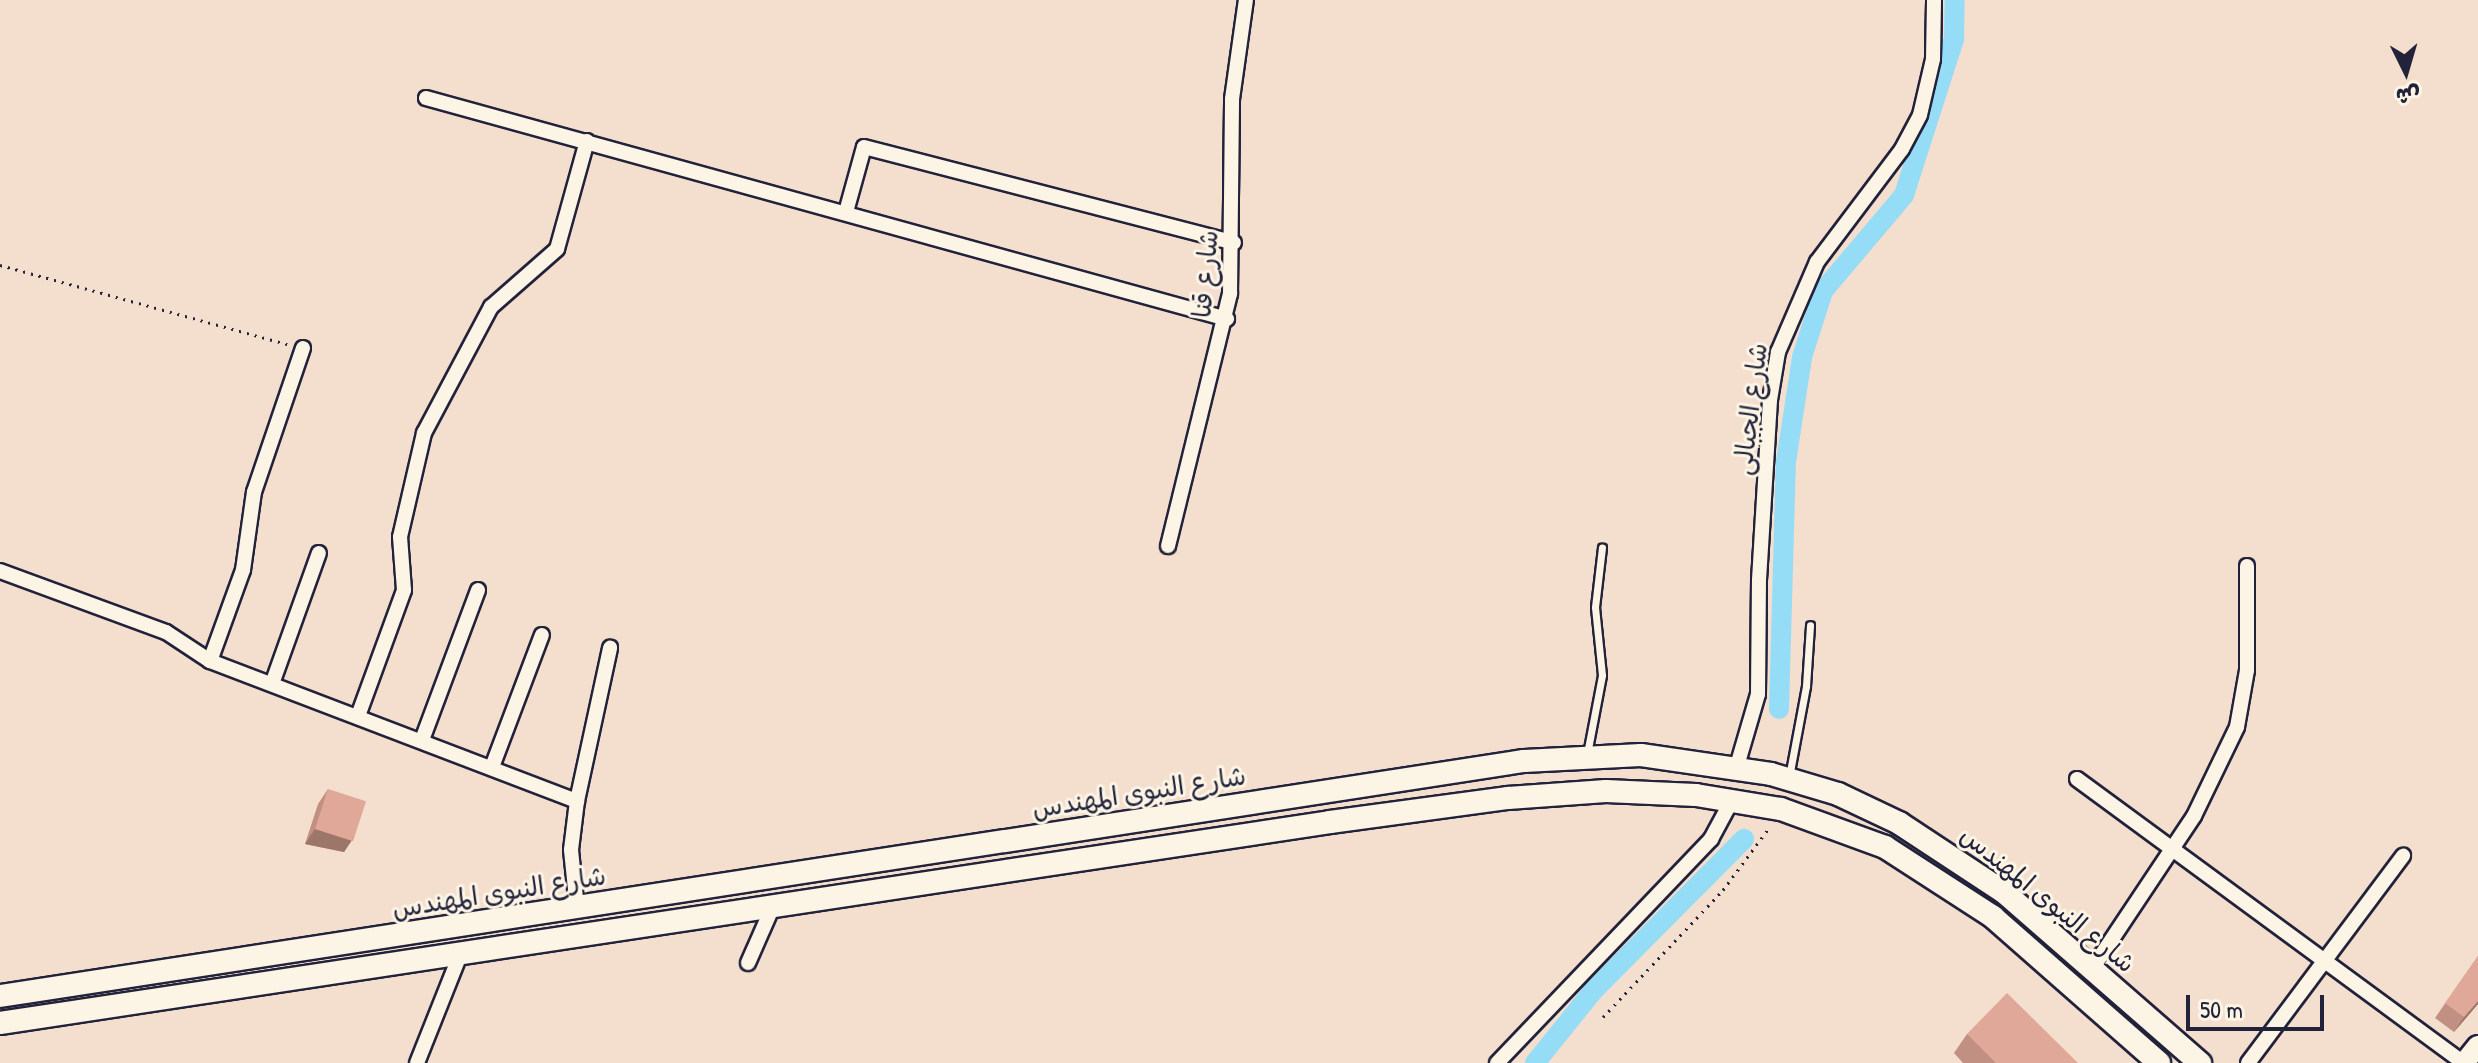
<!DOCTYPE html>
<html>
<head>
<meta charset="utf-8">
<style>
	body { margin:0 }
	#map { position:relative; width:2478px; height:1063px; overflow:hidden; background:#f4dece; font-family:"Patrick Hand","Playpen Sans Arabic",sans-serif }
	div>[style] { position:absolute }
	.canal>* { height:20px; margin:-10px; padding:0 10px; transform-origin:10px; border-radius:10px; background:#95dcf7 }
	.path>* { height:3px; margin-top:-1.5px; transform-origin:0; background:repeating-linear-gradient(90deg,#22223b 0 2px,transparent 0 8px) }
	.roads { filter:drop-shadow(2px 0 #22223b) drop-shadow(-2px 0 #22223b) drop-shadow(0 2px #22223b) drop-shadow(0 -2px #22223b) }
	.service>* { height:7px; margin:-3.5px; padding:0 3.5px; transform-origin:3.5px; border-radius:3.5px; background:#fcf5e5 }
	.minor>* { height:14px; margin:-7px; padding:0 7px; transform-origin:7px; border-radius:7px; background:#fcf5e5 }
	.secondary>* { height:20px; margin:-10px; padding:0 10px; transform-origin:10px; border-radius:10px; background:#fcf5e5 }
	.primary>* { height:22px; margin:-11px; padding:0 11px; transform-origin:11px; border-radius:11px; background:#fcf5e5 }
	.wall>* { inset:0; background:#c19083 }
	.shaded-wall>* { inset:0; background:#9d766a }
	.building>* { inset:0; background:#e0a898; transform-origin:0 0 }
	span { translate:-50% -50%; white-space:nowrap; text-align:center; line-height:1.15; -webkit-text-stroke:6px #fcf5e5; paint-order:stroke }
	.street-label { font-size:26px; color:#22223b }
	.north { position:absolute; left:2366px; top:32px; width:80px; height:80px; -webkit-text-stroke:6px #fcf5e5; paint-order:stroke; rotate:175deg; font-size:22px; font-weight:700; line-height:32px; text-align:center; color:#22223b }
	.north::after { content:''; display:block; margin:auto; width:28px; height:36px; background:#22223b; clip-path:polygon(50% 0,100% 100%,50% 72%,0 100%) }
	.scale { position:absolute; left:2186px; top:995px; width:138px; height:36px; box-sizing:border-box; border:4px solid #22223b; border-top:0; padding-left:10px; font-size:24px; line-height:28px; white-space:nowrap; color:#22223b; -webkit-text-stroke:6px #fcf5e5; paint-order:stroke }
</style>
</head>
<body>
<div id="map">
	<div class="canal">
		<i style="left:1779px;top:709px;width:247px;rotate:-88.4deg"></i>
		<i style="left:1786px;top:462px;width:106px;rotate:-81.3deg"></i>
		<i style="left:1802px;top:357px;width:69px;rotate:-72.3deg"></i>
		<i style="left:1823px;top:291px;width:126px;rotate:-49.8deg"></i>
		<i style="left:1904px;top:195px;width:164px;rotate:-72.2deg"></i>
		<i style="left:1954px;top:39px;width:39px;rotate:-89deg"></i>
		<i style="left:1535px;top:1063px;width:94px;rotate:-51.1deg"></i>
		<i style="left:1594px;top:990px;width:213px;rotate:-45.2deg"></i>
	</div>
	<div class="path">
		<i style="left:0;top:265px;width:298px;rotate:15.4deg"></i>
		<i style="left:1603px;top:1017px;width:175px;rotate:-46.6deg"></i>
		<i style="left:1723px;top:890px;width:77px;rotate:-53.4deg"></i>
	</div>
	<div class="roads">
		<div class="service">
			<i style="left:1587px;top:754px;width:80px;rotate:-79.2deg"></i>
			<i style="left:1602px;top:675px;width:68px;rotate:-95.9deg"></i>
			<i style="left:1595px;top:607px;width:60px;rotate:-83.3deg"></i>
			<i style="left:1789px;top:777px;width:93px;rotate:-79.4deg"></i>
			<i style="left:1806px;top:686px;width:61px;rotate:-86.2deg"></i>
		</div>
		<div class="minor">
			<i style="left:426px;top:98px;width:831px;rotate:15.42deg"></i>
			<i style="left:846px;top:212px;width:67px;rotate:-74.5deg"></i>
			<i style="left:864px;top:147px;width:382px;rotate:14.5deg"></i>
			<i style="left:1168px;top:546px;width:260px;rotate:-76.2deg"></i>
			<i style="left:1230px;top:294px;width:195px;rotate:-89.4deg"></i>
			<i style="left:1232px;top:99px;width:100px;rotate:-82deg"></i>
			<i style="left:0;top:571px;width:177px;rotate:20.2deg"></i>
			<i style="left:166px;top:632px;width:53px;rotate:33.4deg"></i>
			<i style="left:210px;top:661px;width:393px;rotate:20.9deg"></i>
			<i style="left:577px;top:801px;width:49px;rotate:97deg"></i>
			<i style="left:571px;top:850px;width:58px;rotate:84.1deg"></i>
			<i style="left:210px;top:661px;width:97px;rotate:-70.1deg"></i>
			<i style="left:243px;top:570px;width:79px;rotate:-82deg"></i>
			<i style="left:254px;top:492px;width:152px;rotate:-71.2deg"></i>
			<i style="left:272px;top:684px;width:139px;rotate:-70.3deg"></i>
			<i style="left:358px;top:716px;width:134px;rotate:-69.9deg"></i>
			<i style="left:404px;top:590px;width:53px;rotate:-94.3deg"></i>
			<i style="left:400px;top:537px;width:107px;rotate:-77deg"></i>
			<i style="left:424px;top:433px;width:143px;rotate:-62deg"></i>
			<i style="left:491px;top:307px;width:88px;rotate:-41.3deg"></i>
			<i style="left:557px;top:249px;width:112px;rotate:-74.5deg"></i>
			<i style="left:422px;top:740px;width:160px;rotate:-69.5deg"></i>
			<i style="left:1737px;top:766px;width:75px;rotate:-73.7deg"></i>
			<i style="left:1758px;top:694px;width:114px;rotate:-89.5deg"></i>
			<i style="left:1759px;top:580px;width:180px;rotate:-86.5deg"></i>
			<i style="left:1770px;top:400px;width:49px;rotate:-80.5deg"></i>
			<i style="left:1778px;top:352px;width:98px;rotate:-66.6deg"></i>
			<i style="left:1817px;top:262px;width:141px;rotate:-53deg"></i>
			<i style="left:1902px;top:149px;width:38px;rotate:-62deg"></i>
			<i style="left:1920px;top:115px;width:57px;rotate:-76.9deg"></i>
			<i style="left:1933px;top:59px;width:59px;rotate:-89deg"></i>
			<i style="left:492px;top:767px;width:141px;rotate:-69.3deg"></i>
			<i style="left:2077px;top:779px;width:480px;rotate:36.3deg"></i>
			<i style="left:577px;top:801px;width:157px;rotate:-77.8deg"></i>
			<i style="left:748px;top:963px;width:62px;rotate:-66.3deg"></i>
			<i style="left:2092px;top:969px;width:184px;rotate:-56.3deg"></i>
			<i style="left:2194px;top:816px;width:99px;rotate:-64.2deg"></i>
			<i style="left:2237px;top:727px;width:58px;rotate:-80deg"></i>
			<i style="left:2247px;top:670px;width:104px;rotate:-90deg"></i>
			<i style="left:417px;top:1063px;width:116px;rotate:-68.3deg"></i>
			<i style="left:1497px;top:1063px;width:310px;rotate:-46.3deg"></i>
			<i style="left:1711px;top:839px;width:44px;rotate:-61.7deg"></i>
			<i style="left:2248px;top:1063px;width:259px;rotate:-53.2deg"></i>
		</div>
		<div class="secondary">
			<i style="left:2464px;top:1063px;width:22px;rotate:-51deg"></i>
		</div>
		<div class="primary">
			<i style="left:0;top:996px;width:1542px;rotate:-8.77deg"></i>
			<i style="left:1524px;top:761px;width:117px;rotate:-2.9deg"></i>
			<i style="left:1641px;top:755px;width:131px;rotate:8.3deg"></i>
			<i style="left:1771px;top:774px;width:70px;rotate:16.6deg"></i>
			<i style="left:1838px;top:794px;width:68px;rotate:25.4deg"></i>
			<i style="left:1899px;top:823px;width:127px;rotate:33.4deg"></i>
			<i style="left:2005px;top:893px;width:259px;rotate:41.1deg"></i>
			<i style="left:0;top:1023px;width:1345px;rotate:-8.59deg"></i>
			<i style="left:1330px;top:822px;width:180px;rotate:-7.7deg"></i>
			<i style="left:1508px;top:798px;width:98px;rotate:-4.1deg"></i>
			<i style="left:1606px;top:791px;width:90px;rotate:2.5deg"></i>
			<i style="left:1696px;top:795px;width:86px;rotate:9.4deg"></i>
			<i style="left:1781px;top:809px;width:111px;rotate:20.1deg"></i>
			<i style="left:1885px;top:847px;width:129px;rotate:32.9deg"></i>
			<i style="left:1993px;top:917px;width:221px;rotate:41.3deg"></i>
		</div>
	</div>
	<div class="wall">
		<i style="clip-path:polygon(328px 789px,354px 837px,344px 852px,305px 844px,318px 804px)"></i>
		<i style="clip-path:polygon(2478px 956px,2478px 1004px,2454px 1032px,2435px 1018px)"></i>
		<i style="clip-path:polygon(1967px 1034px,2078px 1063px,1963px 1063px,1954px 1053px)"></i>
	</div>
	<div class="shaded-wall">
		<i style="clip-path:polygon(315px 829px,354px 837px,344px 852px,305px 844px)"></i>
		<i style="clip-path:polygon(2478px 1001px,2478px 1004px,2454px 1032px,2464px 1017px)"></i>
	</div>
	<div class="building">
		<i style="left:328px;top:789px;width:40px;height:42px;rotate:18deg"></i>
		<i style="clip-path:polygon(2478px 956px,2478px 1001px,2464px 1017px,2445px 1003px)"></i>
		<i style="clip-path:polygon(2007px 993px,2078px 1063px,1996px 1063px,1967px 1034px)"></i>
	</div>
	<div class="street-label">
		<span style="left:1205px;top:274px;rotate:-85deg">شارع قنا</span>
		<span style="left:1750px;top:409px;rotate:-83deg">شارع الجبالى</span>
		<span style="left:1139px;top:792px;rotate:-9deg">شارع النبوى المهندس</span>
		<span style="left:499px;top:892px;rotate:-9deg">شارع النبوى المهندس</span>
		<span style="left:2048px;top:899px;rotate:39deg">شارع النبوى المهندس</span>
	</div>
	<div class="north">ش</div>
	<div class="scale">50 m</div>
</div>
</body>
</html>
